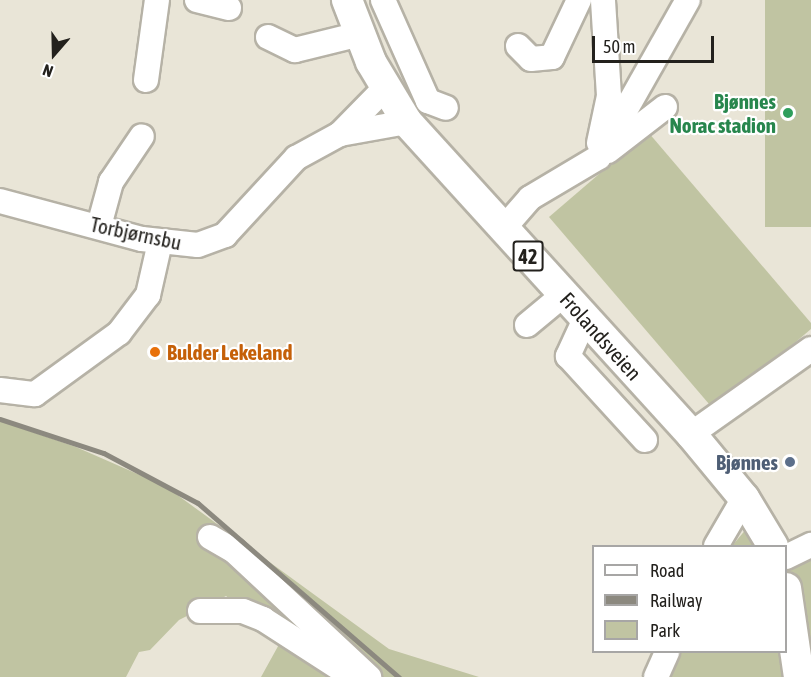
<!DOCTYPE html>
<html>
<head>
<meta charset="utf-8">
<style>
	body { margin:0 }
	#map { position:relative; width:811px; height:677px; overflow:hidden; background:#e9e5d7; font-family:"Asap Condensed",sans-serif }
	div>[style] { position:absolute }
	.green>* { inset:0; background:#c0c4a2; transform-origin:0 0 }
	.roads { filter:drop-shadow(2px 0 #b6b2a6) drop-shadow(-2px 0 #b6b2a6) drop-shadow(0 2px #b6b2a6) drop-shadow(0 -2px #b6b2a6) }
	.minor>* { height:24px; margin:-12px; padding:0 12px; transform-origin:12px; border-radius:12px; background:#fff }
	.major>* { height:30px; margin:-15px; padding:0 15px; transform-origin:15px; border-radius:15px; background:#fff }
	.rail>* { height:4.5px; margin:-2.25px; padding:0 2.25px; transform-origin:2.25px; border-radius:2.25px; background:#8c897f }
	.dots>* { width:16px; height:16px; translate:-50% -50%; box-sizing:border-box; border:3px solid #fff; border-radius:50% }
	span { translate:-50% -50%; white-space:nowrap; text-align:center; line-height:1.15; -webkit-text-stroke:4.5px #fff; paint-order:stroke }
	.shield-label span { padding:2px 4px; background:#fff; border:2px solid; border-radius:4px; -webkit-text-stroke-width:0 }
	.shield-label { font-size:20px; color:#23211d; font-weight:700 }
	.leisure-label { font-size:21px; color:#27864d; font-weight:700 }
	.right { translate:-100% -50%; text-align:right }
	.street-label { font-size:21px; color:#23211d }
	.food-label { font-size:21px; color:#c56008; font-weight:700 }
	.left { translate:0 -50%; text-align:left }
	.service-label { font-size:21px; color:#4e5e75; font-weight:700 }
	.legend { position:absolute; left:592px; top:545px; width:195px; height:108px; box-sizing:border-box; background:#fff; border:2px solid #a7a6a5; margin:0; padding:8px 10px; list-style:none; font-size:18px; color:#23211d }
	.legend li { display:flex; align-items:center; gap:12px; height:30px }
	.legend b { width:30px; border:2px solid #a7a6a5 }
	.north { position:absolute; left:24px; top:24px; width:60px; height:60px; -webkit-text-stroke:4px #fff; paint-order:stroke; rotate:200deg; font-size:16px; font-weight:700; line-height:24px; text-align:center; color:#23211d }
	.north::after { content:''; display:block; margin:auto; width:21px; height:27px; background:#23211d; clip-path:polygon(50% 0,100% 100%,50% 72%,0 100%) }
	.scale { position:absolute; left:592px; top:36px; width:122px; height:27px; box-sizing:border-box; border:3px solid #23211d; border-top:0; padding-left:8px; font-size:18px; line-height:21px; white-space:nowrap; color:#23211d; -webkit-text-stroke:4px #fff; paint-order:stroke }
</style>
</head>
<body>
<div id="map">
	<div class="green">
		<i style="left:765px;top:0;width:46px;height:227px"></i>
		<i style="clip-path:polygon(648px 132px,811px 323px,811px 329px,715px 411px,549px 217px)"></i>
		<i style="clip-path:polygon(0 421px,76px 447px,165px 486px,389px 649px,479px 677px,261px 677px,282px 639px,226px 596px,179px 620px,150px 650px,139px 652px,126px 677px,0 677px)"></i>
		<i style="clip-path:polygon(747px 528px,807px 555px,811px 549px,811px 677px,657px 677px,676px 652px,786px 652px,786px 546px,732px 546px)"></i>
	</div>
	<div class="roads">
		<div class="minor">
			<i style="left:197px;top:0;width:33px;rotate:14deg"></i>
			<i style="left:383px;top:0;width:111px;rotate:66deg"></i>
			<i style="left:428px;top:101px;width:19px;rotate:21deg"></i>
			<i style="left:268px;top:37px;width:30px;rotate:26deg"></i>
			<i style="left:295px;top:50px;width:67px;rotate:-13.8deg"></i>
			<i style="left:518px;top:46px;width:18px;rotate:45deg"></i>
			<i style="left:531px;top:59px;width:21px;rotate:-5deg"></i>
			<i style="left:552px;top:57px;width:63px;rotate:-64.7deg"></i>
			<i style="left:146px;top:80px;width:81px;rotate:-82.2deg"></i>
			<i style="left:340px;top:134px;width:63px;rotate:-45.6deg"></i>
			<i style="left:599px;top:143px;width:48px;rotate:-78deg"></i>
			<i style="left:609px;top:96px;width:96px;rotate:-93.6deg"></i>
			<i style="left:608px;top:151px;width:72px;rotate:-37.7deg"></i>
			<i style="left:0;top:201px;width:147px;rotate:15deg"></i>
			<i style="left:142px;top:239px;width:56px;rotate:6.1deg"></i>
			<i style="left:198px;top:245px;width:29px;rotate:-20deg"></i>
			<i style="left:225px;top:235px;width:105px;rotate:-47.3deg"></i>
			<i style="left:296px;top:158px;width:50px;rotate:-28.6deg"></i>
			<i style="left:340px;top:134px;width:68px;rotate:-10.2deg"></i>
			<i style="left:99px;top:226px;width:46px;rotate:-74.7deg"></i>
			<i style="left:111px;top:182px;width:55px;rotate:-56deg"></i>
			<i style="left:503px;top:229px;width:41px;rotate:-48.9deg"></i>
			<i style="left:530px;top:198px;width:80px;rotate:-30.7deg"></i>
			<i style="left:599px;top:157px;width:180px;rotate:-60.5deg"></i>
			<i style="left:585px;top:319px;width:41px;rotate:114.7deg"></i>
			<i style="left:568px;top:356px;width:114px;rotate:47.5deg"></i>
			<i style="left:527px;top:325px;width:47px;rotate:-39.8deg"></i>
			<i style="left:0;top:390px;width:35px;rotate:7deg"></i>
			<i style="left:35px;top:394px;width:104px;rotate:-36deg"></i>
			<i style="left:119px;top:333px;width:48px;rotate:-52.7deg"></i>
			<i style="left:148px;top:295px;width:54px;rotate:-77.2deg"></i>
			<i style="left:691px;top:434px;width:147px;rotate:-35.3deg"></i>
			<i style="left:210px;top:537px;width:28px;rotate:30deg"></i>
			<i style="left:234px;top:551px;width:185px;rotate:43deg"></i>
			<i style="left:716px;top:546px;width:56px;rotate:-59.7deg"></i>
			<i style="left:786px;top:557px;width:28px;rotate:-26deg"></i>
			<i style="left:200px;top:611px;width:43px"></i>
			<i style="left:243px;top:611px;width:22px;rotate:22deg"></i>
			<i style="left:263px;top:619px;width:94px;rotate:32.8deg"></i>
			<i style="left:656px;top:677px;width:27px;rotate:-66deg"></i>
		</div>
		<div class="major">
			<i style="left:347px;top:0;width:66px;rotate:68.8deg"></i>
			<i style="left:371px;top:62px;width:70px;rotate:59deg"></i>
			<i style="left:407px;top:122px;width:422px;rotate:47.7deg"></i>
			<i style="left:691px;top:434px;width:83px;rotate:50.4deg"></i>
			<i style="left:744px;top:498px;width:56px;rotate:58.9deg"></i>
			<i style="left:786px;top:588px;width:90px;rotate:81.7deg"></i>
		</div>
	</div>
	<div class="rail">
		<i style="left:0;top:419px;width:109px;rotate:18.1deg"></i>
		<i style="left:104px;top:453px;width:106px;rotate:28deg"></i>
		<i style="left:198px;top:503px;width:266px;rotate:40.9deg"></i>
	</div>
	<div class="dots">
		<i style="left:788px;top:113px;background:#2e9e5b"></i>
		<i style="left:155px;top:352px;background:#e8710a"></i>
		<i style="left:790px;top:462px;background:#5c6f8a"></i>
	</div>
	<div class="shield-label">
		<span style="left:528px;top:256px">42</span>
	</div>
	<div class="leisure-label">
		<span class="right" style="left:776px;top:113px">Bjønnes<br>Norac stadion</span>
	</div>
	<div class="street-label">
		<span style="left:136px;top:233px;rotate:12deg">Torbjørnsbu</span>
		<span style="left:601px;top:336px;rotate:48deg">Frolandsveien</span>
	</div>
	<div class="food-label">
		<span class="left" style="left:167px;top:352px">Bulder Lekeland</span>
	</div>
	<div class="service-label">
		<span class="right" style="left:778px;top:462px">Bjønnes</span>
	</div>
	<ul class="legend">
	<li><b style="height:8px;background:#fff"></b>Road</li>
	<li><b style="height:8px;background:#8c897f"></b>Railway</li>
	<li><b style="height:16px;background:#c0c4a2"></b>Park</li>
	</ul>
	<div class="north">N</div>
	<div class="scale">50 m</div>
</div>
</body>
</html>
